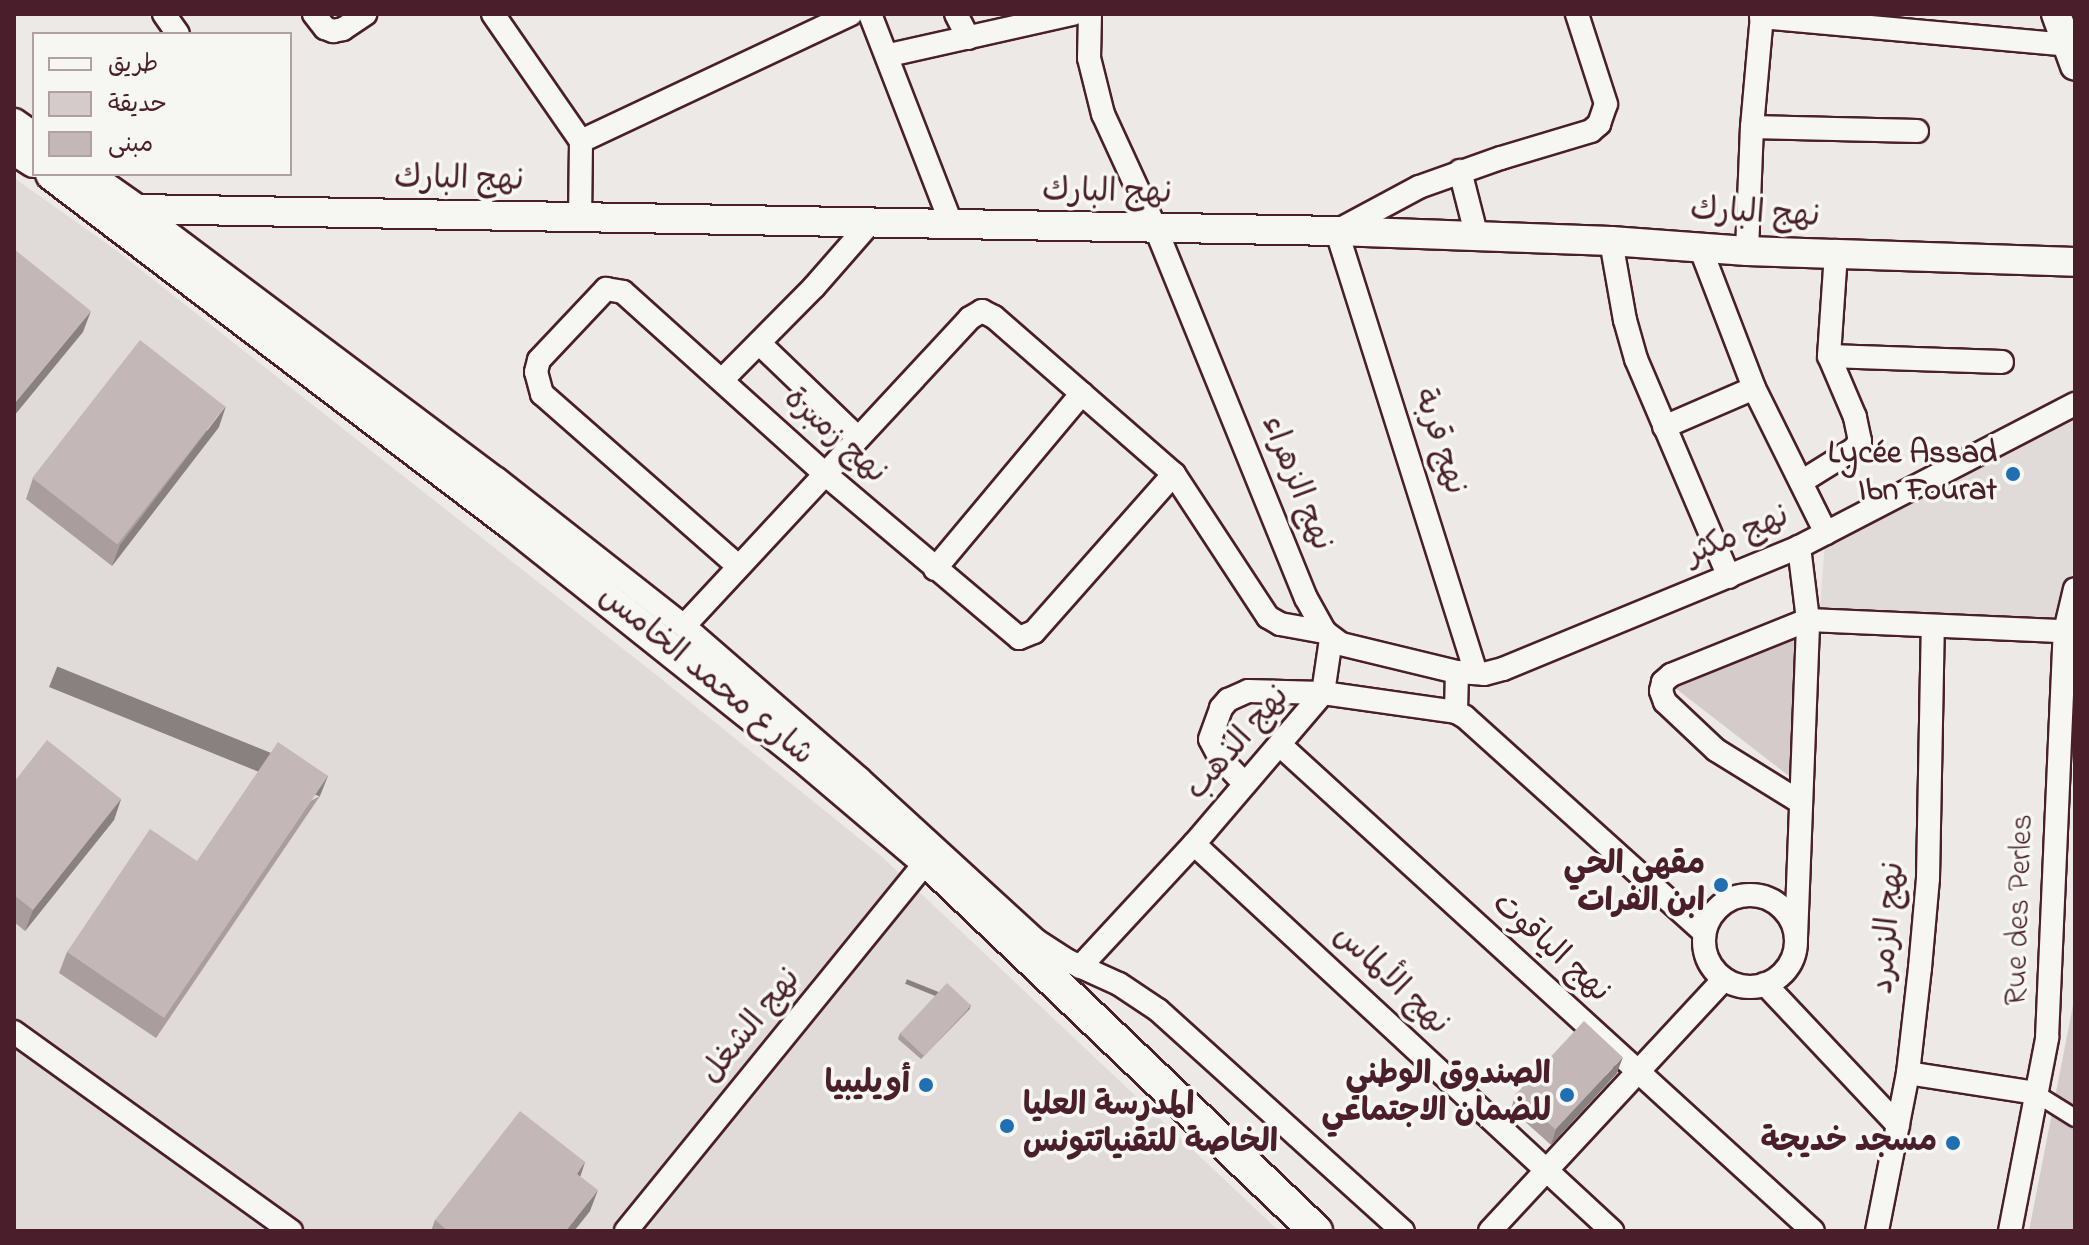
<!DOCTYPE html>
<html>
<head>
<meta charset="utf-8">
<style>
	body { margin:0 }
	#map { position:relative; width:2089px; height:1245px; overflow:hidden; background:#ece9e6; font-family:"Indie Flower","Playpen Sans Arabic",sans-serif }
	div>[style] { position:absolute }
	.built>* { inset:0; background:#e0dad8 }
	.green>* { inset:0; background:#d4cbca }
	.roads { filter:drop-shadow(2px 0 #4a1f2b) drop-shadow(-2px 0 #4a1f2b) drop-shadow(0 2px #4a1f2b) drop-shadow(0 -2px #4a1f2b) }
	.pedestrian>* { height:16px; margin:-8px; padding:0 8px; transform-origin:8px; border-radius:8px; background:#f6f6f2 }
	.minor>* { height:22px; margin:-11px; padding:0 11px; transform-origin:11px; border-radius:11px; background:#f6f6f2 }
	.minor>.ring { margin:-11px; padding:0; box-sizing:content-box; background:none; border:22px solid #f6f6f2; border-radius:50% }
	.tertiary>* { height:28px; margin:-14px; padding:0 14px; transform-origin:14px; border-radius:14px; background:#f6f6f2 }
	.secondary>* { height:32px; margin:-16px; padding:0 16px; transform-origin:16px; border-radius:16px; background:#f6f6f2 }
	.wall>* { inset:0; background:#a99d9d }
	.shaded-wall>* { inset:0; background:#898080; transform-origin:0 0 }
	.building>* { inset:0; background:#c4b7b7; transform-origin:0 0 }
	.dots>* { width:22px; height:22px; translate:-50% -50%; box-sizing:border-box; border:4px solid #f6f6f2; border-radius:50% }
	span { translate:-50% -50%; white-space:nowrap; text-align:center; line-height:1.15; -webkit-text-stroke:7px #f6f6f2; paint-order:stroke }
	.street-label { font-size:32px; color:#4a1f2b }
	.poi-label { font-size:32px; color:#4a1f2b; font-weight:700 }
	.right { translate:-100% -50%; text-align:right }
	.left { translate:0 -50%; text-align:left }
	.frame { position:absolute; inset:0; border:16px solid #4a1f2b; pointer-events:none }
	.legend { position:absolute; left:32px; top:32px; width:260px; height:144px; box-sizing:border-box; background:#f6f6f2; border:2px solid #b1a0a2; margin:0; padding:10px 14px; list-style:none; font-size:24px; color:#4a1f2b }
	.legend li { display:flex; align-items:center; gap:16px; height:40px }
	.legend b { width:40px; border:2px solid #b1a0a2 }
</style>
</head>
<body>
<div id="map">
	<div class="built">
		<i style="clip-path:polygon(14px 178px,113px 248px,655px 674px,881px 856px,1279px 1231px,14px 1231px)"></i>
		<i style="clip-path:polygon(2075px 407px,2075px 559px,2064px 618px,1820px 609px,1825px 542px)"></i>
	</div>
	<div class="green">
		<i style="clip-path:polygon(1797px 633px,1789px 776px,1670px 684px)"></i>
		<i style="clip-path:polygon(2075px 983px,2075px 1231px,2029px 1231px,2074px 1000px)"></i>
	</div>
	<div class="roads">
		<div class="pedestrian">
			<i style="left:2035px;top:1093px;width:47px;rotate:32deg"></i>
		</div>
		<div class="minor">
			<i style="left:164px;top:14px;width:24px;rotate:55deg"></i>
			<i style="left:314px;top:14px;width:18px;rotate:52deg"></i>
			<i style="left:325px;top:28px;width:9px;rotate:21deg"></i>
			<i style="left:333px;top:31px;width:10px;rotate:-11deg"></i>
			<i style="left:343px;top:29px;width:27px;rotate:-34deg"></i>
			<i style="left:493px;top:14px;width:155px;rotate:55.3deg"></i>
			<i style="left:581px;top:141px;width:77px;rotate:90.7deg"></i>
			<i style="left:870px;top:14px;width:226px;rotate:68.8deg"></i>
			<i style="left:956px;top:14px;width:27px;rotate:63deg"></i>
			<i style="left:1090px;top:14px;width:44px;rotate:91.3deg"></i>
			<i style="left:1089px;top:58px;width:58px;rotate:76deg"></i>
			<i style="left:1103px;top:114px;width:127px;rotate:65.3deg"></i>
			<i style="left:1156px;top:229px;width:398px;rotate:67.9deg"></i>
			<i style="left:1306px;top:598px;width:39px;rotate:61deg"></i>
			<i style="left:1325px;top:632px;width:20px;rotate:37deg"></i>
			<i style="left:1341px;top:644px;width:119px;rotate:13.6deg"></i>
			<i style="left:1457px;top:672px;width:27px;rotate:4deg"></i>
			<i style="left:1484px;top:674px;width:20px;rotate:-15deg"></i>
			<i style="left:1503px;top:669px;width:320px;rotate:-22.4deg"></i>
			<i style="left:1799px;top:547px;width:311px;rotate:-27.4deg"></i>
			<i style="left:1761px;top:17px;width:308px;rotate:5.2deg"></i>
			<i style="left:889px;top:55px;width:189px;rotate:-12.6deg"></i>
			<i style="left:1752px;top:127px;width:165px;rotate:1.4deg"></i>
			<i style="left:581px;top:141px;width:298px;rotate:-25.2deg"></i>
			<i style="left:1460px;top:171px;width:68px;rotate:75.6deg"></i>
			<i style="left:137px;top:209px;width:450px;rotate:36.9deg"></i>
			<i style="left:497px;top:479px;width:238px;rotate:38.2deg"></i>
			<i style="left:684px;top:626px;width:232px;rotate:41deg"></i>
			<i style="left:859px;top:778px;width:241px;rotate:42.5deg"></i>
			<i style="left:1037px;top:941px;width:35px;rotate:33deg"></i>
			<i style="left:1066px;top:960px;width:58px;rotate:24.4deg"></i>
			<i style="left:1119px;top:984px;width:47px;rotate:33.7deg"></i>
			<i style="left:1158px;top:1010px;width:330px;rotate:42.1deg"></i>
			<i style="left:1611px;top:241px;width:80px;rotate:80deg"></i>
			<i style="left:1625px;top:320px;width:41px;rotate:74.2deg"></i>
			<i style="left:1636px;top:359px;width:237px;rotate:66.9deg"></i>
			<i style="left:1700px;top:247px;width:151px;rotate:69deg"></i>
			<i style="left:1754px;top:388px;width:162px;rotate:63.6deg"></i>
			<i style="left:1747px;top:251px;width:124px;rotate:-87.7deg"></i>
			<i style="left:1752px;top:127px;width:113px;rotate:-84.9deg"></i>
			<i style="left:759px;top:343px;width:137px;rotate:43.8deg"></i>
			<i style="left:1829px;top:356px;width:173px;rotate:2deg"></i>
			<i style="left:722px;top:380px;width:131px;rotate:-45.3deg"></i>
			<i style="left:814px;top:287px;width:85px;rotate:-48.8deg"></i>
			<i style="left:1664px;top:427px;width:98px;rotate:-23.4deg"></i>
			<i style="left:1801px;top:482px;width:62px;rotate:-31.9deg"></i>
			<i style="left:1854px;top:449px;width:10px;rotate:-53deg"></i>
			<i style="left:1860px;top:441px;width:25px;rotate:-102deg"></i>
			<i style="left:1855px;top:417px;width:66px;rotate:-113.1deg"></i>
			<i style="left:1829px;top:356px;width:103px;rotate:-86.1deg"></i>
			<i style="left:738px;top:566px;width:261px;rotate:-138.7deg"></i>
			<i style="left:542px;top:394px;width:23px;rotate:-105deg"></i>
			<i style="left:536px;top:372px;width:12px;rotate:-76deg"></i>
			<i style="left:539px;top:360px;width:98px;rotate:-46.7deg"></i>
			<i style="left:606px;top:289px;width:17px;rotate:10deg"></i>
			<i style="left:623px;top:292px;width:272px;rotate:42deg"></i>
			<i style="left:825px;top:474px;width:254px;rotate:40.2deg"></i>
			<i style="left:1019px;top:638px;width:16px;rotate:-22deg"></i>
			<i style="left:1034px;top:632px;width:211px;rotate:-48.5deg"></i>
			<i style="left:935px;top:569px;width:229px;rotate:-50.1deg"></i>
			<i style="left:684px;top:626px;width:420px;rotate:-47.1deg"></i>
			<i style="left:970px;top:318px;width:14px;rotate:-30deg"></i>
			<i style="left:982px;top:311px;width:13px;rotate:27deg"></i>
			<i style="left:994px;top:317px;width:239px;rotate:41.1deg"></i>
			<i style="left:1174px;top:474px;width:171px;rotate:56.7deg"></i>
			<i style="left:1268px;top:617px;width:14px;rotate:30deg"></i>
			<i style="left:1280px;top:624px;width:46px;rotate:10.1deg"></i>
			<i style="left:1476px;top:673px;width:463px;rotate:-107.5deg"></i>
			<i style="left:1337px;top:231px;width:93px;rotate:-28.2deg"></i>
			<i style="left:1419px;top:187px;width:87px;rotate:-19.5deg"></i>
			<i style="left:1501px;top:158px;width:94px;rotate:-16.7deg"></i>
			<i style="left:1591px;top:131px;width:11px;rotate:-41deg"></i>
			<i style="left:1599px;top:124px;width:21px;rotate:-71deg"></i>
			<i style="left:1606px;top:104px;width:95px;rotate:-107.9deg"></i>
			<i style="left:1456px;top:712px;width:40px;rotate:-88.6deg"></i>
			<i style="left:1280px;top:745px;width:721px;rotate:42.36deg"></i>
			<i style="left:1245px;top:784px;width:36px;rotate:-134deg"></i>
			<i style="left:1220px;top:758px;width:21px;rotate:-118deg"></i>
			<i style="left:1210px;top:739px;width:33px;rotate:-70deg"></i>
			<i style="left:1221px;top:708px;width:11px;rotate:-49deg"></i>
			<i style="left:1228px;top:700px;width:22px;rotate:-24deg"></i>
			<i style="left:1248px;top:691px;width:75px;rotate:1.5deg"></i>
			<i style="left:1323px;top:693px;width:55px;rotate:-81.6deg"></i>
			<i style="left:1800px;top:802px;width:99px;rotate:-148.2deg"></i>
			<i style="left:1716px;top:750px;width:70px;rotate:-136.7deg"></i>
			<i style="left:1665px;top:702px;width:12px;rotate:-110deg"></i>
			<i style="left:1661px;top:691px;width:9px;rotate:-77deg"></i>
			<i style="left:1663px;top:682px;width:11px;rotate:-41deg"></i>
			<i style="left:1671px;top:675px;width:148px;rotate:-21.9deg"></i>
			<i style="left:1808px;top:620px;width:257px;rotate:2.5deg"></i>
			<i style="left:1194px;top:844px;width:570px;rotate:42.79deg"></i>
			<i class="ring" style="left:1704px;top:895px;width:70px;height:70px"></i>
			<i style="left:1796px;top:938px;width:318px;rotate:-87.8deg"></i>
			<i style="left:1808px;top:620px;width:74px;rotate:-97deg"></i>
			<i style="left:1080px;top:967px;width:168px;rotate:-47.2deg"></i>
			<i style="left:1194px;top:844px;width:199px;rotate:-49.5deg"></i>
			<i style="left:1323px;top:693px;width:134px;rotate:8.1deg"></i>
			<i style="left:1456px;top:712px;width:10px;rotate:29deg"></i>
			<i style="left:1465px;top:717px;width:321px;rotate:42deg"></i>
			<i style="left:1765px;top:984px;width:194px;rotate:46.7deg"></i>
			<i style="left:14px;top:1032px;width:341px;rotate:35.7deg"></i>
			<i style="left:1908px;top:1073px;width:129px;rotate:8.9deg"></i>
			<i style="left:626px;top:1231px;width:477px;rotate:-50.9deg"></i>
			<i style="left:1490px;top:1231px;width:344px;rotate:-47.1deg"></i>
			<i style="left:1877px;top:1231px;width:161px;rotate:-78.9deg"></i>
			<i style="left:1908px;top:1073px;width:106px;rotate:-83.5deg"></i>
			<i style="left:1920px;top:968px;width:90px;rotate:-84.9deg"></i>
			<i style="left:1928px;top:878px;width:251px;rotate:-88.9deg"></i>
			<i style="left:2010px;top:1231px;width:197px;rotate:-79.1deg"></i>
			<i style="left:2047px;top:1038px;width:407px;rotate:-87.5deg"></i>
			<i style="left:2065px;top:631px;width:43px;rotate:-76.6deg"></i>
		</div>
		<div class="tertiary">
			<i style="left:2056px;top:14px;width:55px;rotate:69.9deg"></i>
			<i style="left:14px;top:123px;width:24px;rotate:35deg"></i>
			<i style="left:87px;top:174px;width:61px;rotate:35deg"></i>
			<i style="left:137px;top:209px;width:1200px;rotate:1.05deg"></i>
			<i style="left:1337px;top:231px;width:274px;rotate:2.1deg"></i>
			<i style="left:1611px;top:241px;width:136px;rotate:4.2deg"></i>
			<i style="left:1747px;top:251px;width:328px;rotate:1.9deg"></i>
		</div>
		<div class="secondary">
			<i style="left:14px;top:148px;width:24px;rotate:33deg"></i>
			<i style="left:52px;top:174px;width:580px;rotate:37.23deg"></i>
			<i style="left:514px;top:525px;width:369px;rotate:38.6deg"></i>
			<i style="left:802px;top:755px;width:173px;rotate:40.3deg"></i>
			<i style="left:934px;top:867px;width:528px;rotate:43.62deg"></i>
		</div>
	</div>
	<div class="wall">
		<i style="clip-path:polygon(219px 427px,112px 566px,26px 499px,33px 478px)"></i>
		<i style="clip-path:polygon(14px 782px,121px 799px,114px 820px,25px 931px,14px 922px)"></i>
		<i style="clip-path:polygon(320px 796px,156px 1038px,59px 973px,67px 952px,197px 861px)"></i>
		<i style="clip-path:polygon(971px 1005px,969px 1010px,921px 1059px,898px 1039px,900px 1033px)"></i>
		<i style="clip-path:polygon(1617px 1073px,1551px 1145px,1511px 1109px,1516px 1093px)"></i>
		<i style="clip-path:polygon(585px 1162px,580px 1177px,590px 1211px,574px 1231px,431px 1231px,435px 1220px)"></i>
	</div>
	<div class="shaded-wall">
		<i style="clip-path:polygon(91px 311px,83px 332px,14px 416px,14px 404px)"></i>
		<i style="clip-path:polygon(226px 406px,219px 427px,112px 566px,120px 545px)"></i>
		<i style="left:328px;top:776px;width:22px;height:292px;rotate:112deg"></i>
		<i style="clip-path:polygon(121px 799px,114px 820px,25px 931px,33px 910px)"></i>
		<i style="left:971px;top:1005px;width:5px;height:69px;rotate:112deg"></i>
		<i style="clip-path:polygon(1623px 1057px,1617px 1073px,1551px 1145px,1556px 1129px)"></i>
		<i style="clip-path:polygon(585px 1162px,578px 1183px,577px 1174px)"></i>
		<i style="clip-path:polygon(598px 1190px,590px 1211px,574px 1231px,566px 1231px)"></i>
	</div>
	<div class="building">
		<i style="clip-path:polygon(14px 249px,91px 311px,14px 404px)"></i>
		<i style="left:140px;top:340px;width:108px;height:175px;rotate:38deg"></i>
		<i style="clip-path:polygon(47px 740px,121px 799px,33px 910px,14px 895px,14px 782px)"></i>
		<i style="clip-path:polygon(278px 742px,328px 776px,164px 1018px,67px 952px,150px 829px,197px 861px)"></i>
		<i style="left:947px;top:983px;width:33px;height:69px;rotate:43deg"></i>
		<i style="left:1584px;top:1021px;width:53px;height:99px;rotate:43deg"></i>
		<i style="clip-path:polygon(520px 1111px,585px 1162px,577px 1174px,598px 1190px,566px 1231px,448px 1231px,435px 1220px)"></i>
	</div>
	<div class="dots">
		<i style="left:2013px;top:474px;background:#1f6fb2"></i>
		<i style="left:1721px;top:885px;background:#1f6fb2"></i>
		<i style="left:926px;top:1085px;background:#1f6fb2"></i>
		<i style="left:1567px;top:1095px;background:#1f6fb2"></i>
		<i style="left:1007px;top:1126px;background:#1f6fb2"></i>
		<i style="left:1953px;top:1143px;background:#1f6fb2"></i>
	</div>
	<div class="street-label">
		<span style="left:459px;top:181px;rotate:1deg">نهج البارك</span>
		<span style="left:1107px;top:194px;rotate:1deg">نهج البارك</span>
		<span style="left:1755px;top:215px;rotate:3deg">نهج البارك</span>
		<span style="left:834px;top:437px;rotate:42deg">نهج زمبرة</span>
		<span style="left:1438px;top:442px;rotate:72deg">نهج قربة</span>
		<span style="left:1295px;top:484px;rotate:68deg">نهج الزهراء</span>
		<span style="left:1738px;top:537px;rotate:-23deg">نهج مكثر</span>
		<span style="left:705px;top:677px;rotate:39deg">شارع محمد الخامس</span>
		<span style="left:1239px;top:744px;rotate:-49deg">نهج الذهب</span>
		<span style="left:2021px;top:910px;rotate:-88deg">Rue des Perles</span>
		<span style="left:1890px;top:928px;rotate:-85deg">نهج الزمرد</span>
		<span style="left:1550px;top:949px;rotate:42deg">نهج الياقوت</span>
		<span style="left:1390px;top:981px;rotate:43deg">نهج الألماس</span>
		<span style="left:752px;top:1027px;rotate:-51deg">نهج الشغل</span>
	</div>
	<div class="poi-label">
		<span class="right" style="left:1997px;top:474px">Lycée Assad<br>Ibn Fourat</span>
		<span class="right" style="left:1705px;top:885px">مقهى الحي<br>ابن الفرات</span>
		<span class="right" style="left:1551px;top:1095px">الصندوق الوطني<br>للضمان الاجتماعي</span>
		<span class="right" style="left:910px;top:1085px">أويليبيا</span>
		<span class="left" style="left:1023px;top:1126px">المدرسة العليا<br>الخاصة للتقنياتتونس</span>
		<span class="right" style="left:1937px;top:1143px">مسجد خديجة</span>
	</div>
	<div class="frame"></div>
	<ul class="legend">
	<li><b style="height:10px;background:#f6f6f2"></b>طريق</li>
	<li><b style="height:22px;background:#d4cbca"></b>حديقة</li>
	<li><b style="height:22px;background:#c4b7b7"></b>مبنى</li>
	</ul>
</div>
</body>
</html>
